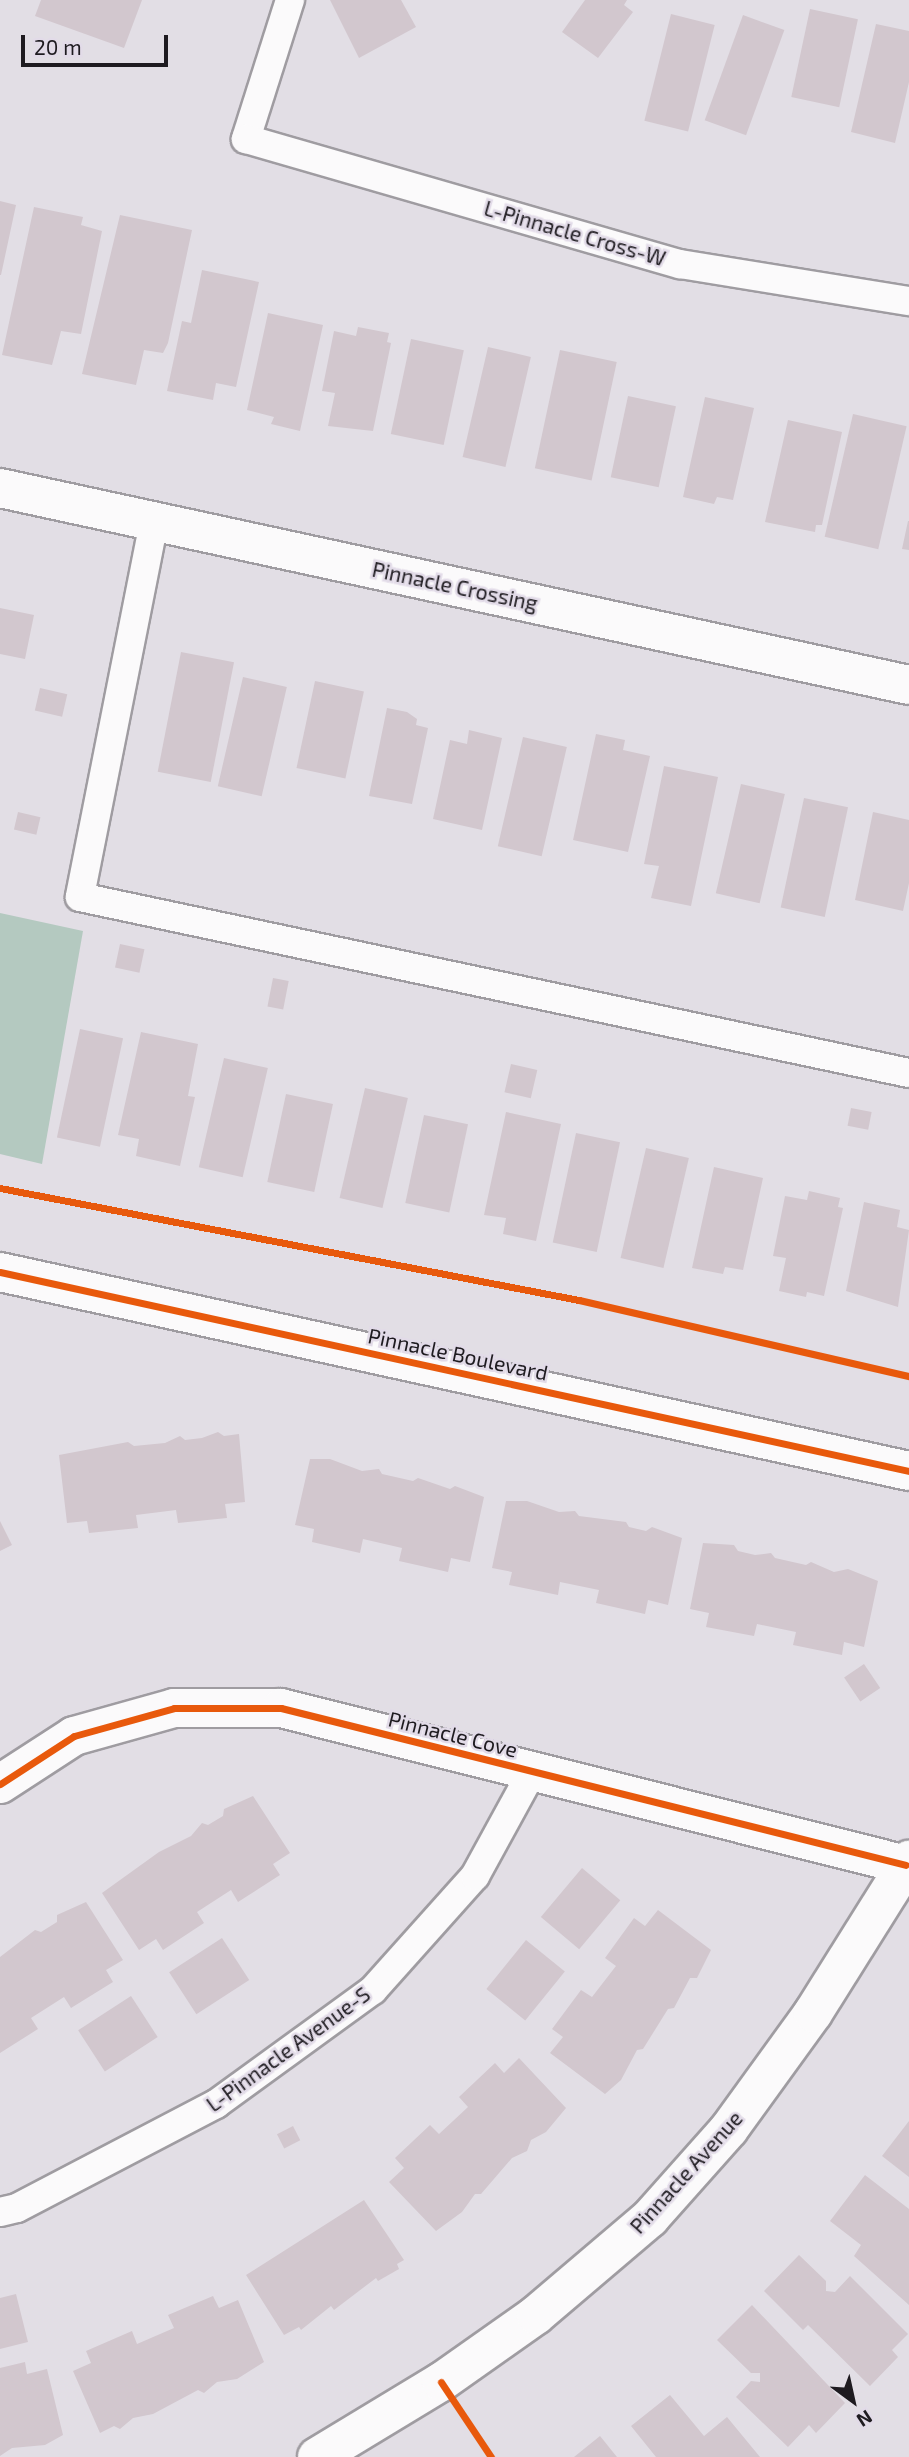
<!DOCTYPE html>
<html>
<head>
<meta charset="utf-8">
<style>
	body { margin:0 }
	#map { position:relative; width:909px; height:2457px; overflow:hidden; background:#e2dee5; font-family:"Exo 2",sans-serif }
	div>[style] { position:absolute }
	.green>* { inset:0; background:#b4c9c0 }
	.building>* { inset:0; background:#d2c7ce; transform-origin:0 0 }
	.roads { filter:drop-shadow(2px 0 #9f9ca1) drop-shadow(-2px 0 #9f9ca1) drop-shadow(0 2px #9f9ca1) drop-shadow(0 -2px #9f9ca1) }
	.service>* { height:28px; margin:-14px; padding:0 14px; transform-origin:14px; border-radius:14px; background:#fbfafb }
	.minor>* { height:38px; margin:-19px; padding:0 19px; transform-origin:19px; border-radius:19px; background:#fbfafb }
	.tertiary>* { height:38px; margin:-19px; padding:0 19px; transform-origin:19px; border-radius:19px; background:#fbfafb }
	.cycleway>* { height:7px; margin:-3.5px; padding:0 3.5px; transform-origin:3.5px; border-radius:3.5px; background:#e8590c }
	span { translate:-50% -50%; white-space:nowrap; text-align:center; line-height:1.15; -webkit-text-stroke:5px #e2dbe8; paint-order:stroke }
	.street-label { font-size:21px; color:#1e1b20 }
	.north { position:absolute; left:818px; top:2366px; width:70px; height:70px; -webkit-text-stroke:5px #e2dbe8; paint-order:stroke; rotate:147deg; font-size:19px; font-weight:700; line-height:28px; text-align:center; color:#1e1b20 }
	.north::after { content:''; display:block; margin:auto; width:24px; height:32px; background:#1e1b20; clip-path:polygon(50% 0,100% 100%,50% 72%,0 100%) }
	.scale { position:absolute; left:21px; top:35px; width:147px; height:32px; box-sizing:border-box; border:4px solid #1e1b20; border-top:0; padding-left:9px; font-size:21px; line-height:24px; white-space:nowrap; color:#1e1b20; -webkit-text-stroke:5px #e2dbe8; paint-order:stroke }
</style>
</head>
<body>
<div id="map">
	<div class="green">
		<i style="clip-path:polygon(0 913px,83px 931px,42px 1164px,0 1154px)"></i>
	</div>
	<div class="building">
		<i style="clip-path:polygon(41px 0,142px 0,124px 48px,35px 16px)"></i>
		<i style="clip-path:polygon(330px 0,401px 0,416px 27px,359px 58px)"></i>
		<i style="clip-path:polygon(585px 0,627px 0,624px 5px,633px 12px,598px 58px,562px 32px)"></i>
		<i style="left:810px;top:9px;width:49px;height:90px;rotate:12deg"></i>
		<i style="left:671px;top:14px;width:45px;height:110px;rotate:14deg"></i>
		<i style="left:743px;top:15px;width:44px;height:112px;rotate:20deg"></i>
		<i style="clip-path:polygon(876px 24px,909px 31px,909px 82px,895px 143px,851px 132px)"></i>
		<i style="clip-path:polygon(0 201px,16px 205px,1px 275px,0 275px)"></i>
		<i style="clip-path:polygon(34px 207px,83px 217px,81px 225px,102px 231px,81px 334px,61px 331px,52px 365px,2px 355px)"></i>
		<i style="clip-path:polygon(120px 215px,192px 230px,168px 343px,163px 353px,144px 350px,136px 385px,82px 374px)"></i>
		<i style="clip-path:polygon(202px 270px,259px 282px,236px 387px,216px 383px,213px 400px,167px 391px,182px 321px,191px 323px)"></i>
		<i style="clip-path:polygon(268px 313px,323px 325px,300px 431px,271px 424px,274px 417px,247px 410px)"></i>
		<i style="clip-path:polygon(358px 327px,389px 333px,387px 342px,391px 343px,373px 431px,328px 426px,335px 393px,322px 391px,334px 331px,356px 336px)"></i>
		<i style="left:411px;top:339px;width:54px;height:97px;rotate:12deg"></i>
		<i style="left:488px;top:347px;width:44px;height:113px;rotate:13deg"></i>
		<i style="left:560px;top:350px;width:58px;height:121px;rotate:12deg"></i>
		<i style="left:628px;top:396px;width:49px;height:83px;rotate:12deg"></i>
		<i style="clip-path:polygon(705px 397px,754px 408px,733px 500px,717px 497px,714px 504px,683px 497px)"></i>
		<i style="left:853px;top:414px;width:55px;height:126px;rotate:13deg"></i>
		<i style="clip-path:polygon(788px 420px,842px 432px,822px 525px,816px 525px,815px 532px,765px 522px)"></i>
		<i style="clip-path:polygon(908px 521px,909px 521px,909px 550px,902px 549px)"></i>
		<i style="clip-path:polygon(0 608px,34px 615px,25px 659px,0 654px)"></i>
		<i style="left:181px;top:652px;width:54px;height:122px;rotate:11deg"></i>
		<i style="left:243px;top:677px;width:45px;height:112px;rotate:13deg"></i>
		<i style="left:315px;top:681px;width:50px;height:89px;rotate:12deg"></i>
		<i style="left:40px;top:688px;width:28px;height:23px;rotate:13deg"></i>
		<i style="clip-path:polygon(387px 708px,407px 712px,417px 719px,416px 725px,428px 728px,412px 804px,369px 796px)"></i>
		<i style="clip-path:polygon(469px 730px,502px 738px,482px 830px,433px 819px,450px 740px,467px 744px)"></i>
		<i style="clip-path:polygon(596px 734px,625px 740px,623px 750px,650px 756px,628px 852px,573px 840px)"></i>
		<i style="left:523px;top:737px;width:45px;height:112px;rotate:13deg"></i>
		<i style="clip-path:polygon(664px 766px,718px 777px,691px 906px,651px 898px,659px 866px,644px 864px)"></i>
		<i style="left:741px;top:784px;width:45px;height:112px;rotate:13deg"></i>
		<i style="left:804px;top:798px;width:45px;height:112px;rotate:12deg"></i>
		<i style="left:18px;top:812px;width:23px;height:18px;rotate:13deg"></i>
		<i style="clip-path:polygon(873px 812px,909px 820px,909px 883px,903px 911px,855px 900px)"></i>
		<i style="left:120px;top:944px;width:25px;height:24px;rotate:12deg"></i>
		<i style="left:273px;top:978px;width:16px;height:29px;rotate:11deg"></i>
		<i style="left:80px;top:1029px;width:44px;height:111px;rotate:12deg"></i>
		<i style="clip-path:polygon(141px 1032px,198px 1044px,188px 1096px,195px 1097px,180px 1166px,136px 1156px,139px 1139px,118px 1135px)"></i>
		<i style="left:224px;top:1058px;width:45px;height:112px;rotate:13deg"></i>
		<i style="left:511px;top:1064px;width:27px;height:29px;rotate:13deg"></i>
		<i style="left:365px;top:1088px;width:44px;height:113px;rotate:13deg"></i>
		<i style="left:286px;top:1094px;width:48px;height:90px;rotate:12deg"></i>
		<i style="left:851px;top:1108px;width:21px;height:18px;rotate:11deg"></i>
		<i style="clip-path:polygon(506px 1112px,561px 1124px,536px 1241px,503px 1234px,506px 1218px,484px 1215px)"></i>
		<i style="left:424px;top:1115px;width:45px;height:90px;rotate:12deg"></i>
		<i style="left:576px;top:1133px;width:45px;height:112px;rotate:12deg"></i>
		<i style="left:646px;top:1148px;width:44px;height:113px;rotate:13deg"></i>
		<i style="clip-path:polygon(714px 1167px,763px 1178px,743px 1270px,725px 1267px,723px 1274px,692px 1268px)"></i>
		<i style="clip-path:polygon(809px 1191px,840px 1198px,838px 1207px,843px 1208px,824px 1296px,807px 1292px,806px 1297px,779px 1291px,786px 1258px,773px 1256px,785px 1196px,807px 1200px)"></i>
		<i style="clip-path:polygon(864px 1202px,900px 1210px,897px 1227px,909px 1230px,898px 1307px,846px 1291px)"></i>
		<i style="clip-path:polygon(218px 1432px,224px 1436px,239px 1434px,245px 1502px,225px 1504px,227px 1518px,178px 1523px,176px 1510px,136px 1515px,138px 1528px,89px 1533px,87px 1521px,67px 1523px,59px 1455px,128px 1442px,134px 1446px,165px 1443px,180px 1436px,185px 1440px,202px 1438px)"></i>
		<i style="clip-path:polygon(310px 1459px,330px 1459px,362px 1471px,379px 1469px,382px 1474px,413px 1481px,418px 1478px,450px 1489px,455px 1486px,484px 1497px,470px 1562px,451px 1558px,448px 1572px,399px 1561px,402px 1548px,363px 1539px,360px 1553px,312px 1542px,314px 1529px,295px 1525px)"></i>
		<i style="clip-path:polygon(506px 1501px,527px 1501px,559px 1512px,575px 1511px,579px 1516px,626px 1522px,629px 1527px,646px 1531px,652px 1527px,682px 1538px,668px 1605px,648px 1600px,645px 1614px,596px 1603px,599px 1590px,560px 1582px,558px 1595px,509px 1585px,512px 1572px,492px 1568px)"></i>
		<i style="clip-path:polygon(0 1521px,12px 1545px,0 1551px)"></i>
		<i style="clip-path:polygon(703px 1543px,734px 1545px,738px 1551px,755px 1555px,771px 1553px,775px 1558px,806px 1565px,811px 1562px,834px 1572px,848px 1569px,878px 1581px,864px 1647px,844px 1642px,842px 1655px,793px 1645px,796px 1632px,757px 1624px,754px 1636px,706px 1627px,709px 1613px,690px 1609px)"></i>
		<i style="left:864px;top:1664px;width:29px;height:24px;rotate:56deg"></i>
		<i style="clip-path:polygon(253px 1796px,290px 1853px,273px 1864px,280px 1875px,238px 1902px,231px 1890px,197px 1912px,204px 1923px,163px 1950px,156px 1939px,139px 1950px,102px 1893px,159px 1852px,191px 1836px,202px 1823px,208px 1825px,223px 1816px,224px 1809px)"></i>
		<i style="left:582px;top:1868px;width:50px;height:64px;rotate:40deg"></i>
		<i style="clip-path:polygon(86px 1902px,123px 1960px,106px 1970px,113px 1982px,71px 2008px,64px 1997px,31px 2018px,38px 2029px,0 2053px,0 1957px,35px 1930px,41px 1932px,57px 1922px,57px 1915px)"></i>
		<i style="clip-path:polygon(658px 1910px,711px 1950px,697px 1978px,690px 1978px,674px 2008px,668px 2009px,643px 2049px,637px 2050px,621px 2080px,605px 2094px,550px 2053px,563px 2037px,552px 2029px,581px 1990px,592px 1997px,616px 1966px,605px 1958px,634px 1918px,645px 1926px)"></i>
		<i style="left:222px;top:1938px;width:50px;height:63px;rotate:57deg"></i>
		<i style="left:526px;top:1940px;width:50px;height:63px;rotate:39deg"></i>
		<i style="left:131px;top:1996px;width:49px;height:63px;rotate:57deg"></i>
		<i style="clip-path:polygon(519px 2058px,566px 2108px,546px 2132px,531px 2140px,527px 2151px,512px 2158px,481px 2194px,475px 2194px,462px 2212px,436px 2231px,389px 2182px,404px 2168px,395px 2158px,430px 2125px,439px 2134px,453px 2121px,468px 2107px,459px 2097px,495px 2063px,504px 2073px)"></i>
		<i style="clip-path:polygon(909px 2121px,909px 2177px,882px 2156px)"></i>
		<i style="left:293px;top:2126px;width:16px;height:18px;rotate:63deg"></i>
		<i style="clip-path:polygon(865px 2175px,909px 2209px,909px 2305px,854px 2256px,861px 2245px,830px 2221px)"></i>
		<i style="clip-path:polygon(364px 2200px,404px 2260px,397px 2264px,399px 2269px,378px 2281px,376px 2278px,334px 2310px,331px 2306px,301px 2330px,299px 2327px,284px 2335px,246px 2275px)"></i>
		<i style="clip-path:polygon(799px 2255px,826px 2281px,826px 2291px,835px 2292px,850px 2276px,908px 2334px,892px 2350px,898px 2357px,870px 2386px,808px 2325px,803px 2330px,764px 2291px)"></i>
		<i style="clip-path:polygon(16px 2294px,28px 2342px,0 2349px,0 2298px)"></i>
		<i style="clip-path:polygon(213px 2296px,219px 2308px,238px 2300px,264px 2362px,237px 2379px,217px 2382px,204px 2393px,198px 2390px,153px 2414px,133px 2418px,120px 2429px,114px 2426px,100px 2433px,73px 2371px,91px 2363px,86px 2351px,132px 2331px,137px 2344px,174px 2328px,168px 2315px)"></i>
		<i style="clip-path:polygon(752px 2305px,845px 2403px,816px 2433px,809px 2425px,788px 2447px,736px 2397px,751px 2381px,760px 2382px,760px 2373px,751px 2373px,717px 2340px)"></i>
		<i style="clip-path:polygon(25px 2362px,27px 2374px,47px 2369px,63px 2435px,45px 2445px,12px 2448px,0 2456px,0 2368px)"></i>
		<i style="clip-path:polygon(670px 2395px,704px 2436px,727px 2417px,760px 2457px,656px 2457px,631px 2426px)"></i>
		<i style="clip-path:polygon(600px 2436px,617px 2457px,574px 2457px)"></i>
	</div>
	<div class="roads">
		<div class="service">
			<i style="left:290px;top:0;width:146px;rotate:107.6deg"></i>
			<i style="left:246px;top:139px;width:452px;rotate:16.1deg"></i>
			<i style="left:680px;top:264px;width:232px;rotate:9.2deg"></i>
			<i style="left:154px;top:522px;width:382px;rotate:101.2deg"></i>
			<i style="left:80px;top:897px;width:847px;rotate:11.99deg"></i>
			<i style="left:0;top:2212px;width:17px;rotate:-13deg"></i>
			<i style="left:17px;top:2208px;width:225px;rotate:-27.6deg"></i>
			<i style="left:216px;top:2104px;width:194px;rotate:-36deg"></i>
			<i style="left:373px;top:1990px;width:153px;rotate:-48.2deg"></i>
			<i style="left:475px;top:1876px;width:119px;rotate:-61.3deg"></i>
		</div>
		<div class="minor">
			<i style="left:0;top:488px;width:930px;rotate:12.23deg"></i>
			<i style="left:0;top:1784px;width:88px;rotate:-33deg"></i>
			<i style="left:74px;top:1736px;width:104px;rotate:-15.6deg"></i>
			<i style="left:174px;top:1708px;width:107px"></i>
			<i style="left:281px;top:1708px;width:644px;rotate:14.1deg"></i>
			<i style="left:317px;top:2457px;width:145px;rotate:-31.2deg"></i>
			<i style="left:441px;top:2382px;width:116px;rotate:-35.2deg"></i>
			<i style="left:536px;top:2315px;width:150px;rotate:-40.4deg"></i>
			<i style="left:650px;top:2218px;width:119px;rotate:-48.4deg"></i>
			<i style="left:729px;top:2129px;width:143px;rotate:-54.1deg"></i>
			<i style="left:813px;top:2013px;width:181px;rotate:-57.9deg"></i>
		</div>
		<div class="tertiary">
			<i style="left:0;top:1272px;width:931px;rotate:12.35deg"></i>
		</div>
	</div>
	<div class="cycleway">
		<i style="left:0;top:1188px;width:590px;rotate:10.95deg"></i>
		<i style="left:579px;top:1300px;width:339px;rotate:13deg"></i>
		<i style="left:0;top:1272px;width:931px;rotate:12.35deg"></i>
		<i style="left:0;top:1784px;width:88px;rotate:-33deg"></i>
		<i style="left:74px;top:1736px;width:104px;rotate:-15.6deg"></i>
		<i style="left:174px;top:1708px;width:107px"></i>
		<i style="left:281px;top:1708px;width:644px;rotate:14.1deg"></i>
		<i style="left:441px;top:2382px;width:90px;rotate:56.3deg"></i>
	</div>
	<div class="street-label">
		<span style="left:575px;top:233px;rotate:16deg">L-Pinnacle Cross-W</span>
		<span style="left:455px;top:586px;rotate:12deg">Pinnacle Crossing</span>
		<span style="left:458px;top:1354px;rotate:12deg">Pinnacle Boulevard</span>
		<span style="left:453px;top:1734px;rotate:14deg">Pinnacle Cove</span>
		<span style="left:288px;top:2049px;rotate:-36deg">L-Pinnacle Avenue-S</span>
		<span style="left:686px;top:2172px;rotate:-48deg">Pinnacle Avenue</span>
	</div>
	<div class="north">N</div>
	<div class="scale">20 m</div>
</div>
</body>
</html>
